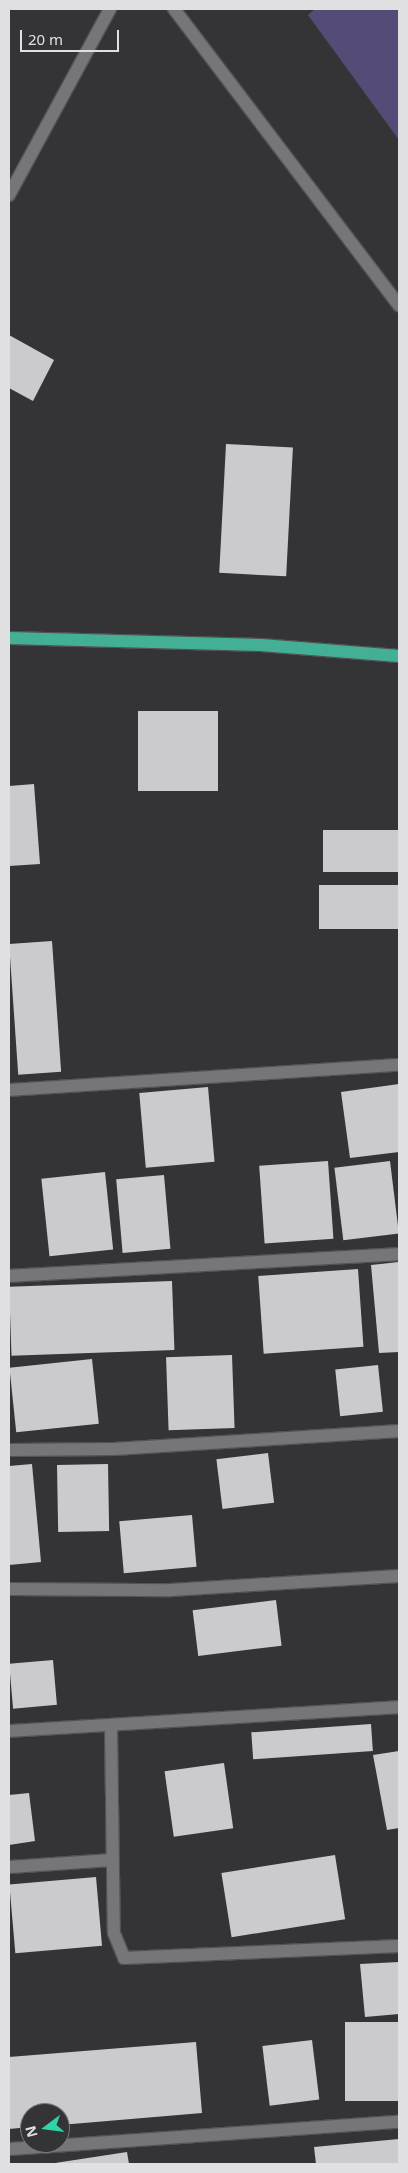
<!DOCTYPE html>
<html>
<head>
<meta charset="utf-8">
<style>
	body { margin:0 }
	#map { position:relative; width:408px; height:2173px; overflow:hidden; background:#343437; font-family:"Noto Sans",sans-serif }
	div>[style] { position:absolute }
	.green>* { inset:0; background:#544b77 }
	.building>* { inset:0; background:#cbcace; transform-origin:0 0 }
	.roads { filter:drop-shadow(1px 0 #535355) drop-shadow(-1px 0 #535355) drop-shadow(0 1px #535355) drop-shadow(0 -1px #535355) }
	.minor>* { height:12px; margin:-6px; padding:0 6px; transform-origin:6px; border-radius:6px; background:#767679 }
	.tertiary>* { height:12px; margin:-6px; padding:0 6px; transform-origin:6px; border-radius:6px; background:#767679 }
	.primary>* { height:12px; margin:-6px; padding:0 6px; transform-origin:6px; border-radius:6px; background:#43b096 }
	span { translate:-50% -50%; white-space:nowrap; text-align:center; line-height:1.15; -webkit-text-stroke:5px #343437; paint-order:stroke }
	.frame { position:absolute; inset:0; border:10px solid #e0e0e2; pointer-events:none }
	.north { position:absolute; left:20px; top:2103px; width:50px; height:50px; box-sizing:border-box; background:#343437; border:1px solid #79797b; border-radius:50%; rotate:255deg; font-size:14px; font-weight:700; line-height:20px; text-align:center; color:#e0e0e2 }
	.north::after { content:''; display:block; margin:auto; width:18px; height:22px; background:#30d4a9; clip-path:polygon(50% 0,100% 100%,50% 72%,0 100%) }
	.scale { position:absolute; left:20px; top:30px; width:99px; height:22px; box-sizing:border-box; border:2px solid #e0e0e2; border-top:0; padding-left:6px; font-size:15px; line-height:18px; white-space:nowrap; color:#e0e0e2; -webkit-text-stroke:4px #343437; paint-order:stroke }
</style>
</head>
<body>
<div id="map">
	<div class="green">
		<i style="clip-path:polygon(315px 9px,399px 9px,399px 140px,308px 15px)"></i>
	</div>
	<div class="building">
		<i style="clip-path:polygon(9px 335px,54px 360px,33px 401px,9px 388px)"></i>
		<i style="left:226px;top:444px;width:67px;height:129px;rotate:3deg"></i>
		<i style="left:138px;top:711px;width:80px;height:80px"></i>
		<i style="clip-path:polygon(34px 784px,40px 864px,9px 866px,9px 786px)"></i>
		<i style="left:399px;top:830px;width:42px;height:76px;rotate:90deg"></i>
		<i style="left:399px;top:885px;width:44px;height:80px;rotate:90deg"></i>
		<i style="left:52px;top:941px;width:131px;height:43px;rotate:86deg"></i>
		<i style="clip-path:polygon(399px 1084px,399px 1152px,350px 1158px,341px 1092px)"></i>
		<i style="left:208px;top:1087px;width:75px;height:69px;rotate:85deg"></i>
		<i style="left:328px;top:1161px;width:78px;height:69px;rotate:86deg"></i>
		<i style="left:390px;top:1161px;width:73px;height:56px;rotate:83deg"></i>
		<i style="left:105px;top:1172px;width:78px;height:64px;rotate:84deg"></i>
		<i style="left:164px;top:1175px;width:74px;height:48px;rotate:85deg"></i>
		<i style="clip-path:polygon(399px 1262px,399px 1352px,379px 1353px,371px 1265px)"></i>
		<i style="left:358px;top:1269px;width:78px;height:100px;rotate:86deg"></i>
		<i style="left:172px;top:1281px;width:69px;height:163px;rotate:88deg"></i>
		<i style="left:232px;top:1355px;width:73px;height:66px;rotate:88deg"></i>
		<i style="left:92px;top:1359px;width:65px;height:83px;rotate:84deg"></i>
		<i style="left:378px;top:1365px;width:47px;height:43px;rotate:84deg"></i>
		<i style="left:268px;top:1453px;width:50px;height:52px;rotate:83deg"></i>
		<i style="clip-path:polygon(32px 1464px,41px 1562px,9px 1565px,9px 1466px)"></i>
		<i style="left:108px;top:1464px;width:67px;height:51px;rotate:89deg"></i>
		<i style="left:192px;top:1515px;width:52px;height:73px;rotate:85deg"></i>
		<i style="left:276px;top:1600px;width:46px;height:84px;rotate:83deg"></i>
		<i style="left:53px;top:1660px;width:45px;height:44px;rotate:85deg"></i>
		<i style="left:371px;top:1724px;width:27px;height:120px;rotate:86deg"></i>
		<i style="clip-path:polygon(399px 1751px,399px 1828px,387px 1830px,373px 1755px)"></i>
		<i style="left:224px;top:1763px;width:66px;height:60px;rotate:82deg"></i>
		<i style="clip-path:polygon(29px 1793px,35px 1841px,9px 1845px,9px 1795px)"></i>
		<i style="left:335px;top:1855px;width:65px;height:115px;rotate:81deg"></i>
		<i style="left:96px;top:1877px;width:69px;height:87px;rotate:85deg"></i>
		<i style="clip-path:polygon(399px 1962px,399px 2014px,365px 2017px,360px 1964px)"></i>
		<i style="left:399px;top:2022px;width:79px;height:54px;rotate:90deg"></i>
		<i style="left:312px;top:2040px;width:60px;height:50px;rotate:83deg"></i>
		<i style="clip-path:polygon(196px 2042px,202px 2113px,60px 2125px,60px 2113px,30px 2113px,30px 2127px,9px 2129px,9px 2057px)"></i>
		<i style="clip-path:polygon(399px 2139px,399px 2164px,316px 2164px,314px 2147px)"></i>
		<i style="clip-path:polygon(127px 2152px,129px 2164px,55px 2164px,55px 2163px)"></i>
	</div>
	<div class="roads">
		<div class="minor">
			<i style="left:174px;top:9px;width:372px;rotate:52.8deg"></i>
			<i style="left:9px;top:1090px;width:391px;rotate:-3.7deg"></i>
			<i style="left:9px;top:1276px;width:391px;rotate:-3.2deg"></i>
			<i style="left:9px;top:1450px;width:105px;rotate:-0.5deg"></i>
			<i style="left:114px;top:1449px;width:286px;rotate:-3.6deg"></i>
			<i style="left:9px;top:1589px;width:162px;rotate:0.4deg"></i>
			<i style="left:171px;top:1590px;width:228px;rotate:-3.5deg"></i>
			<i style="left:111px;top:1728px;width:205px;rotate:89.2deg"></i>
			<i style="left:114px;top:1933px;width:27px;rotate:68deg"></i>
			<i style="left:124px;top:1958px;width:275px;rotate:-2.5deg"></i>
			<i style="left:9px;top:1731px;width:391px;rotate:-3.5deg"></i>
			<i style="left:9px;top:1867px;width:104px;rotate:-3.9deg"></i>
			<i style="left:9px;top:2149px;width:391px;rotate:-4deg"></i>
		</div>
		<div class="tertiary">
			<i style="left:9px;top:195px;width:212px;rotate:-61.5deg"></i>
		</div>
		<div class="primary">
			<i style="left:9px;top:638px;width:252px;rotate:1.6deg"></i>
			<i style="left:261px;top:645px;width:138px;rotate:4.6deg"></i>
		</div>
	</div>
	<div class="frame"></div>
	<div class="north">N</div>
	<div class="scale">20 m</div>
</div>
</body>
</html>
